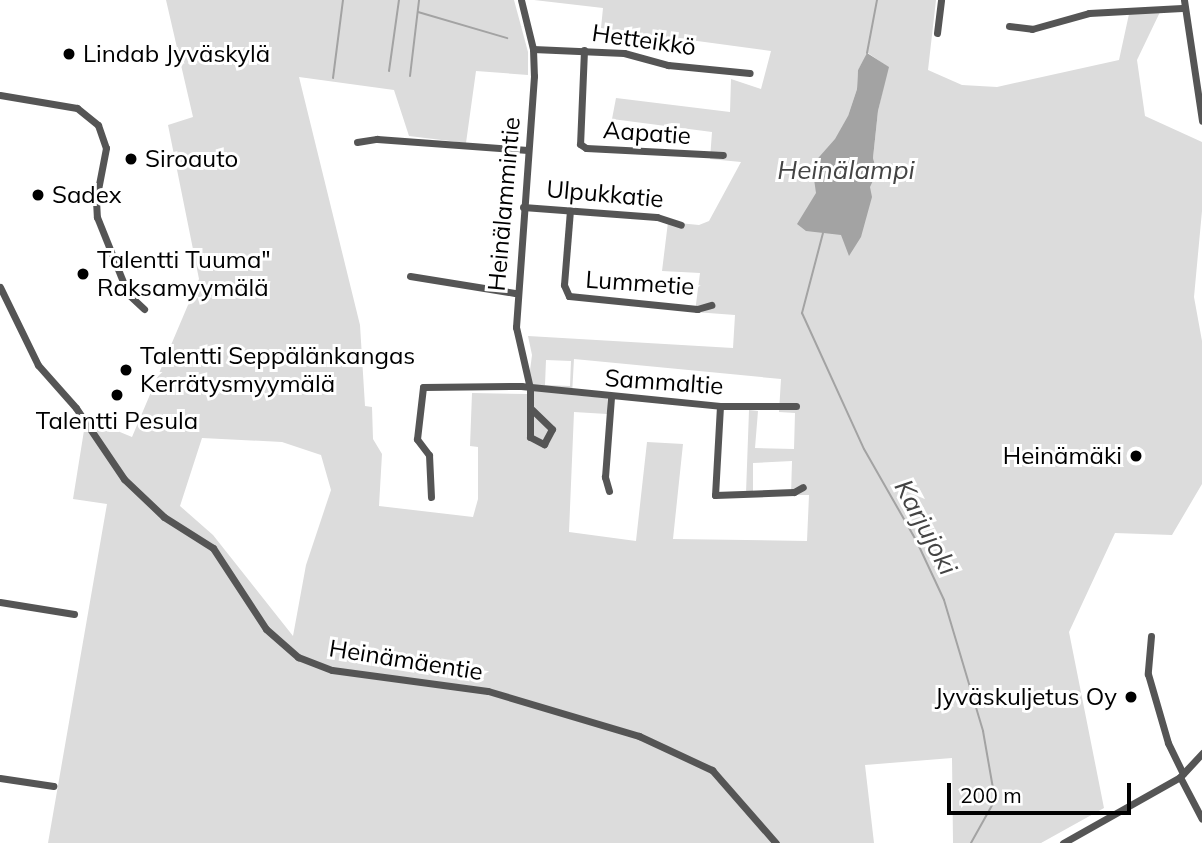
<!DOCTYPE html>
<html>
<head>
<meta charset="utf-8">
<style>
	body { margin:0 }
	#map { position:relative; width:1202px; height:843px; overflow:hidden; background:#fff; font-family:Mulish,sans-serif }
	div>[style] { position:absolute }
	.green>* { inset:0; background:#dcdcdc }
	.water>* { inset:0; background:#a3a3a3 }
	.stream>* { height:2px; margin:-1px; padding:0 1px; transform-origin:1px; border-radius:1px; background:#a3a3a3 }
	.minor>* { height:7px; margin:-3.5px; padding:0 3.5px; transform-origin:3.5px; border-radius:3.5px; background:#555 }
	.dots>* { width:19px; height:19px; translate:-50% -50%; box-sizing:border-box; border:4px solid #fff; border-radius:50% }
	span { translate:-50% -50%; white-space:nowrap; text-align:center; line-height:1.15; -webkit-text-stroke:6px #fff; paint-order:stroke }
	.street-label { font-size:24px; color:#000 }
	.poi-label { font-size:24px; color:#000 }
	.left { translate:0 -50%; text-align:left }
	.right { translate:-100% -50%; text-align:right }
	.water-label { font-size:26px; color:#444; font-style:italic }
	.scale { position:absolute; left:947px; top:783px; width:184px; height:32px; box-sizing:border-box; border:4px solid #000; border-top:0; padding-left:9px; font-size:21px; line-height:24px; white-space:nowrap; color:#000; -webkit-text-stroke:5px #fff; paint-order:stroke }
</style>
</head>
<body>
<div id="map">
	<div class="green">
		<i style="clip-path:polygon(evenodd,166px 0,514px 0,528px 52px,528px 75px,476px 71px,466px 143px,409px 136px,394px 90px,299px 77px,360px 325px,365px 406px,372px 407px,373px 439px,382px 454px,379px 506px,473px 517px,478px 499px,478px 447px,470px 446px,472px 393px,527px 394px,532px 355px,528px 336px,733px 348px,735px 315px,695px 312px,700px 273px,662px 271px,668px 222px,699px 225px,709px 221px,741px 162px,710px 159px,712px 132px,612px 119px,616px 98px,730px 112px,731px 79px,761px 89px,771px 51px,601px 28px,603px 8px,534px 0,936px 0,928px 70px,962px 85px,997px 87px,1119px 60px,1129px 14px,1160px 12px,1137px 60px,1145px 116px,1202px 142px,1202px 211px,1194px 297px,1202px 341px,1202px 484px,1172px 535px,1115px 533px,1069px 632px,1104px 808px,1041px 843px,953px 843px,952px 758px,865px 765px,874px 843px,48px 843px,107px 504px,73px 499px,86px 418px,132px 437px,199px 279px,168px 125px,193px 117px,166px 0,868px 53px,888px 67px,878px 111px,873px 158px,877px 172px,848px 116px,857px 89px,858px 70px,868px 53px,166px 0,574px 359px,781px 379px,779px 412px,795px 413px,794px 449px,755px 448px,758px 411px,749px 410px,746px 493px,753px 492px,753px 463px,792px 461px,791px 495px,809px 495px,807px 541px,673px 539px,683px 444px,647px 442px,636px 541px,569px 532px,574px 412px,607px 414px,607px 398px,572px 395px,574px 359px,166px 0,546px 360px,571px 361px,570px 386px,545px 385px,546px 360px,166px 0,202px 438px,282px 442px,321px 455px,331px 490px,306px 565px,293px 636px,213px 535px,180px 506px,202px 438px)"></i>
	</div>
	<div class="water">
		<i style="clip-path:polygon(867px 53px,889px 67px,878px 111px,873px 158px,877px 172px,870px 187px,872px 197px,861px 237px,849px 256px,841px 235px,806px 231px,797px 224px,816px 193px,812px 165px,835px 139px,848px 116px,857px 89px,858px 70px)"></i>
	</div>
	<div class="stream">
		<i style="left:418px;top:12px;width:93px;rotate:16.3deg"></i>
		<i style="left:867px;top:53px;width:54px;rotate:-79.3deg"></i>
		<i style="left:389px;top:71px;width:72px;rotate:-82deg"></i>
		<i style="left:410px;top:76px;width:77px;rotate:-83.2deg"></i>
		<i style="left:333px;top:78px;width:79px;rotate:-82.7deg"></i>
		<i style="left:823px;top:233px;width:83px;rotate:104.7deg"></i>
		<i style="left:802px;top:313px;width:149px;rotate:65.5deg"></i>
		<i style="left:864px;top:449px;width:107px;rotate:60.3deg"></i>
		<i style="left:917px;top:542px;width:64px;rotate:65deg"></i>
		<i style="left:944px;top:600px;width:137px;rotate:73.4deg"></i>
		<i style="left:983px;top:731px;width:70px;rotate:80.1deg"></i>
		<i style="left:995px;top:800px;width:49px;rotate:119.2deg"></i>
	</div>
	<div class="minor">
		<i style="left:521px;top:0;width:50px;rotate:76.2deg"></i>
		<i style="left:533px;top:49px;width:27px;rotate:88deg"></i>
		<i style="left:534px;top:76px;width:252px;rotate:94.1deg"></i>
		<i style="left:516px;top:327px;width:63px;rotate:77.1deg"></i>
		<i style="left:530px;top:388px;width:49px;rotate:90deg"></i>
		<i style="left:530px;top:437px;width:16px;rotate:27deg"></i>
		<i style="left:544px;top:444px;width:17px;rotate:-62deg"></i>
		<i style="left:552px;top:429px;width:28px;rotate:-136deg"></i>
		<i style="left:1184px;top:0;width:122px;rotate:81.5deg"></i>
		<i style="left:1009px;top:26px;width:23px;rotate:7deg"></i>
		<i style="left:1032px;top:29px;width:59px;rotate:-15.7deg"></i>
		<i style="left:1089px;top:13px;width:93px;rotate:-3.1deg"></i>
		<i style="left:937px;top:33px;width:33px;rotate:-83deg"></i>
		<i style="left:533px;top:49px;width:91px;rotate:2.5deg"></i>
		<i style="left:624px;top:53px;width:46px;rotate:15.3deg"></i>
		<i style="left:668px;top:65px;width:82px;rotate:5.6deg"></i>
		<i style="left:584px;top:50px;width:94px;rotate:92.4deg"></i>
		<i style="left:580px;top:144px;width:7px;rotate:34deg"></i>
		<i style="left:586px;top:148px;width:137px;rotate:2.9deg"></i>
		<i style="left:0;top:95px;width:78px;rotate:9.6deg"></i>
		<i style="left:77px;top:108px;width:27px;rotate:39deg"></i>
		<i style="left:98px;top:125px;width:24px;rotate:71deg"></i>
		<i style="left:106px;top:148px;width:53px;rotate:100.9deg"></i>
		<i style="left:96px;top:200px;width:17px;rotate:87deg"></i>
		<i style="left:97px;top:217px;width:83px;rotate:68.1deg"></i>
		<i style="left:128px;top:294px;width:22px;rotate:43deg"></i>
		<i style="left:357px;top:142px;width:20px;rotate:-9deg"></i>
		<i style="left:377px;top:139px;width:151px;rotate:4.2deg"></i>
		<i style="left:523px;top:207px;width:134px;rotate:4.3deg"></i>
		<i style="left:657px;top:217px;width:25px;rotate:18deg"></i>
		<i style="left:570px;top:210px;width:75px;rotate:94.6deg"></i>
		<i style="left:564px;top:285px;width:12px;rotate:66deg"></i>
		<i style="left:569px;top:296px;width:129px;rotate:5.8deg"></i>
		<i style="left:697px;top:309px;width:15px;rotate:-16deg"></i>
		<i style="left:410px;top:276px;width:106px;rotate:9.2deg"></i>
		<i style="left:0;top:287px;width:87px;rotate:64deg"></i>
		<i style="left:38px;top:365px;width:57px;rotate:48.5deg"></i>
		<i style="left:76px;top:408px;width:86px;rotate:55.9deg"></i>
		<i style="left:124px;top:479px;width:55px;rotate:43.5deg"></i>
		<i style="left:164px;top:517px;width:58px;rotate:32.3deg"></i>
		<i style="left:213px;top:548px;width:97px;rotate:56.8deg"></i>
		<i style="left:266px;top:629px;width:43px;rotate:41.2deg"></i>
		<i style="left:298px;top:657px;width:36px;rotate:21deg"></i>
		<i style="left:332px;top:670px;width:157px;rotate:7.7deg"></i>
		<i style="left:488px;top:691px;width:158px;rotate:16.6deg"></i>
		<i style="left:639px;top:736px;width:81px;rotate:25deg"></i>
		<i style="left:712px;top:770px;width:97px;rotate:48.8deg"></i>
		<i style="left:720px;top:406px;width:89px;rotate:93.2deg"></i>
		<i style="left:715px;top:495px;width:79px;rotate:-2.2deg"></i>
		<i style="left:794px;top:492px;width:10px;rotate:-29deg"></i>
		<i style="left:609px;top:491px;width:15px;rotate:-106deg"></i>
		<i style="left:605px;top:477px;width:80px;rotate:-85.7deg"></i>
		<i style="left:431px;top:497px;width:42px;rotate:-92.7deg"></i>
		<i style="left:429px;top:455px;width:20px;rotate:-127deg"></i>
		<i style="left:417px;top:439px;width:52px;rotate:-83.4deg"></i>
		<i style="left:423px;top:387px;width:98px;rotate:-0.6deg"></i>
		<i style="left:521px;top:386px;width:200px;rotate:5.7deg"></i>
		<i style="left:720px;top:406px;width:76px"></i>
		<i style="left:0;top:602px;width:75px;rotate:9.2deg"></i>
		<i style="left:1151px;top:636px;width:38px;rotate:95deg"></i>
		<i style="left:1148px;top:674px;width:72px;rotate:73.8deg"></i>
		<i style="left:1168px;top:743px;width:34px;rotate:64deg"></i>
		<i style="left:1180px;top:777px;width:47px;rotate:62.4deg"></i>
		<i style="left:0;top:778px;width:54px;rotate:8.6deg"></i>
		<i style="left:1063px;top:843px;width:134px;rotate:-29.4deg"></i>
		<i style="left:1180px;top:777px;width:33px;rotate:-47deg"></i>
	</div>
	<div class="dots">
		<i style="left:69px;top:54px;background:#000"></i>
		<i style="left:131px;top:159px;background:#000"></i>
		<i style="left:38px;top:195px;background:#000"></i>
		<i style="left:83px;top:274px;background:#000"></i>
		<i style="left:126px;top:370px;background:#000"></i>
		<i style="left:117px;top:395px;background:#000"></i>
		<i style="left:1136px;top:456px;background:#000"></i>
		<i style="left:1131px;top:697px;background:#000"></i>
	</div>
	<div class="street-label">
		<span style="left:644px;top:40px;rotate:8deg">Hetteikkö</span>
		<span style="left:647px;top:133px;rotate:4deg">Aapatie</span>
		<span style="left:605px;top:194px;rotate:5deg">Ulpukkatie</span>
		<span style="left:504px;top:204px;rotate:-85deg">Heinälammintie</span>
		<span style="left:640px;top:283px;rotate:4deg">Lummetie</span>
		<span style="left:664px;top:382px;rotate:4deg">Sammaltie</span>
		<span style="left:406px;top:660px;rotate:9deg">Heinämäentie</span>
	</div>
	<div class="poi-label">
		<span class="left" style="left:83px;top:54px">Lindab Jyväskylä</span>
		<span class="left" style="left:145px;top:159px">Siroauto</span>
		<span class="left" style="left:52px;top:195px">Sadex</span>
		<span class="left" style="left:97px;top:274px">Talentti Tuuma"<br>Raksamyymälä</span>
		<span class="left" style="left:140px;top:370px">Talentti Seppälänkangas<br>Kerrätysmyymälä</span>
		<span style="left:117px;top:421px">Talentti Pesula</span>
		<span class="right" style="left:1122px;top:456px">Heinämäki</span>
		<span class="right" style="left:1117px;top:697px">Jyväskuljetus Oy</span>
	</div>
	<div class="water-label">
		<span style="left:846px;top:170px">Heinälampi</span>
		<span style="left:926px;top:527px;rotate:62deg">Karjujoki</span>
	</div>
	<div class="scale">200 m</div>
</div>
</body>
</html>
